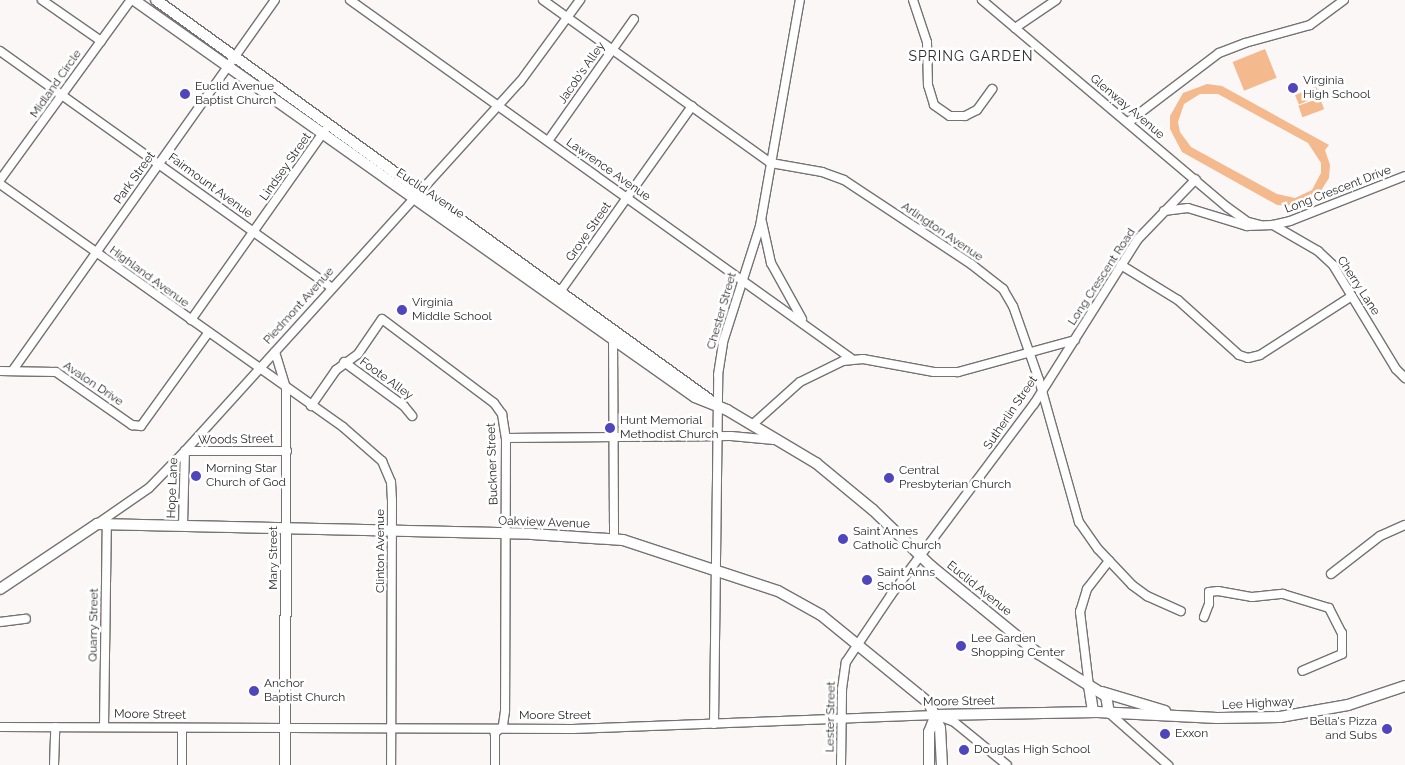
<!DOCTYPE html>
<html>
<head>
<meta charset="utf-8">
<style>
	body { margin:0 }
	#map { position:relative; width:1405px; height:765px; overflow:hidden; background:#fbf7f7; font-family:Raleway,sans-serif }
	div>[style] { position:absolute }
	.green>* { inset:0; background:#f4b98d; transform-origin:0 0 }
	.roads { filter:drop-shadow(1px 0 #767272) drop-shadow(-1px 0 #767272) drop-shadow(0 1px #767272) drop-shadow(0 -1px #767272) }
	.minor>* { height:8px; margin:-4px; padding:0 4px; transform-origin:4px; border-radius:4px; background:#fff }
	.major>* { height:10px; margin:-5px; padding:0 5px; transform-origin:5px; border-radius:5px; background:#fff }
	.dots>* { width:14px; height:14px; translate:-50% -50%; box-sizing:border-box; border:2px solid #fff; border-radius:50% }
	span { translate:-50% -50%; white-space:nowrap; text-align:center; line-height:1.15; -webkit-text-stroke:5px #fff; paint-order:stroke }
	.street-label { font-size:12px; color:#2c2b2b }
	.poi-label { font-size:12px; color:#2c2b2b }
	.left { translate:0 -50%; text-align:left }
	.right { translate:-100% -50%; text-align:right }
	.neighbourhood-label { font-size:14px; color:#2f2c2c; letter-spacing:1px }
</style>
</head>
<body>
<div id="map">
	<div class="green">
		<i style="left:1265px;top:49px;width:31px;height:35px;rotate:68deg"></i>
		<i style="clip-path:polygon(evenodd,1207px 84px,1222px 86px,1329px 145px,1325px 150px,1330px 165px,1329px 178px,1315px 200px,1303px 206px,1277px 205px,1182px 152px,1170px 129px,1170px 116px,1183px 93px,1207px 84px,1200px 94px,1218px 94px,1308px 143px,1321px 163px,1321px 173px,1312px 190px,1295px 198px,1277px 194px,1191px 147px,1180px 132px,1178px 122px,1184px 104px,1200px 94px)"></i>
		<i style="left:1316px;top:86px;width:10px;height:23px;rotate:66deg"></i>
		<i style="left:1320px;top:98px;width:12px;height:23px;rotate:70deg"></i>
	</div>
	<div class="roads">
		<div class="minor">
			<i style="left:42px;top:0;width:72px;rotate:34.8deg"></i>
			<i style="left:350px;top:0;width:617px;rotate:35.57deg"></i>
			<i style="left:543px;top:0;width:280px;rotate:35.6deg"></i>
			<i style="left:771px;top:163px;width:52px;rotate:10deg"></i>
			<i style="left:822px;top:172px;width:23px;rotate:20deg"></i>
			<i style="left:844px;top:180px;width:152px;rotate:33.5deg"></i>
			<i style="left:971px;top:264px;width:41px;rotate:38deg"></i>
			<i style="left:1003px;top:289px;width:20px;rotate:60deg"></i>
			<i style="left:1013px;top:306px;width:78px;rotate:70.6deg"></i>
			<i style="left:1039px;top:380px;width:148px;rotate:74.3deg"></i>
			<i style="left:1079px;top:522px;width:33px;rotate:55deg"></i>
			<i style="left:1098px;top:549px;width:50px;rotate:46.6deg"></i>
			<i style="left:1132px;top:585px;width:19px;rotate:36deg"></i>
			<i style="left:1147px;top:596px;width:37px;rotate:24deg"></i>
			<i style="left:913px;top:0;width:44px;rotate:71.6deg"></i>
			<i style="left:927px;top:42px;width:43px;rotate:88.7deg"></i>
			<i style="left:928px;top:85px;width:21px;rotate:73deg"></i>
			<i style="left:934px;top:105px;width:19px;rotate:35deg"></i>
			<i style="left:950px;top:116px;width:15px"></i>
			<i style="left:965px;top:116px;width:13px;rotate:-27deg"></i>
			<i style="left:977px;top:110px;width:26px;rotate:-54deg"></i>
			<i style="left:982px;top:0;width:321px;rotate:40.2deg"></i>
			<i style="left:1227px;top:207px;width:26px;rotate:36deg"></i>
			<i style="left:1248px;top:222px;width:12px;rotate:14deg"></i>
			<i style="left:1015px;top:28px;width:50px;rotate:-34.3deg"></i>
			<i style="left:0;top:51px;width:408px;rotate:35.5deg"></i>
			<i style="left:1128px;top:122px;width:114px;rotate:-37.2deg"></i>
			<i style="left:1219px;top:53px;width:28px;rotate:-21deg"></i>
			<i style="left:1245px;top:43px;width:67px;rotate:-15.5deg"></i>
			<i style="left:1310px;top:25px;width:42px;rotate:-36.3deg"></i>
			<i style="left:548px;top:141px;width:149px;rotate:-54.8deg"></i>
			<i style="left:0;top:180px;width:223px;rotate:-54deg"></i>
			<i style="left:0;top:184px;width:420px;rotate:35.3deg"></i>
			<i style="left:343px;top:427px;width:52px;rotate:41.1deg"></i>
			<i style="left:382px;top:461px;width:23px;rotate:67deg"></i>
			<i style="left:391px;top:482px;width:18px;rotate:87deg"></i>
			<i style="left:392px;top:500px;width:265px;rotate:90.2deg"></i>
			<i style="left:1164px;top:211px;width:24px;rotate:-7deg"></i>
			<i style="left:1188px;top:208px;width:62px;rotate:17deg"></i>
			<i style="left:1247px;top:226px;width:26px;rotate:-2deg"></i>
			<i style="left:1273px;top:225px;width:17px;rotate:-13deg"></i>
			<i style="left:1290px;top:221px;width:123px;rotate:-21.4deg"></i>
			<i style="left:762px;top:222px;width:42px;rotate:77.6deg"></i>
			<i style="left:771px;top:263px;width:64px;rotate:61deg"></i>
			<i style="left:1273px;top:225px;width:52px;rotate:30deg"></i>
			<i style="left:1318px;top:251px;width:21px;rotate:43deg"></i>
			<i style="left:1333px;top:265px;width:122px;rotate:58.8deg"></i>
			<i style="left:1396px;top:369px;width:13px;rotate:45deg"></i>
			<i style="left:1121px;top:265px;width:67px;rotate:31.6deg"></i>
			<i style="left:1178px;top:300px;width:82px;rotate:42deg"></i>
			<i style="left:1239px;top:355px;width:9px;rotate:18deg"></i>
			<i style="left:1248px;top:358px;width:12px;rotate:-14deg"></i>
			<i style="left:1260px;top:355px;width:109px;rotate:-32.7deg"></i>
			<i style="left:557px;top:296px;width:233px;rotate:-54.6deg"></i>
			<i style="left:191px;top:320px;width:232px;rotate:-54.8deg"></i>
			<i style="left:613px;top:336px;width:203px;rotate:89.7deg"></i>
			<i style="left:275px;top:352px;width:38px;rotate:73deg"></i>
			<i style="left:286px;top:388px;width:139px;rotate:90deg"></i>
			<i style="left:344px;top:362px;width:74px;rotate:36.3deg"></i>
			<i style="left:404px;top:406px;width:13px;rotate:51deg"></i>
			<i style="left:13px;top:370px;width:453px;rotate:-54.7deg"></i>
			<i style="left:0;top:371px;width:56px;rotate:1deg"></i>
			<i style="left:56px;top:372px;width:93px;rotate:34.9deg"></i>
			<i style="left:132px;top:425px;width:9px;rotate:6deg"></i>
			<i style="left:141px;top:426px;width:115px;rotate:-54.2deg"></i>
			<i style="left:311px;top:406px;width:44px;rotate:-55.2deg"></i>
			<i style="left:336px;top:370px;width:27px;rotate:-36deg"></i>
			<i style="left:358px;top:354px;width:42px;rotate:-55.6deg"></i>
			<i style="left:382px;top:319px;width:140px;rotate:36.9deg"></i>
			<i style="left:494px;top:403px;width:14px;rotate:54deg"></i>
			<i style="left:502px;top:414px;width:24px;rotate:81deg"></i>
			<i style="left:506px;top:438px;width:273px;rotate:90.2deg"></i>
			<i style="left:505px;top:711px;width:15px;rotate:98deg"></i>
			<i style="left:503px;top:726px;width:11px;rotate:139deg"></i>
			<i style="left:495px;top:733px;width:32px;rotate:90deg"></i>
			<i style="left:752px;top:425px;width:64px;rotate:-41.9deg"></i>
			<i style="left:800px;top:382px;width:48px;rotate:-26deg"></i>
			<i style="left:843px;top:361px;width:20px;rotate:-6deg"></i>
			<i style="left:863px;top:359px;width:72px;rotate:10.4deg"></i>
			<i style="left:934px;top:372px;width:24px"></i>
			<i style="left:958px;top:372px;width:121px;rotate:-15.3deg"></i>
			<i style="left:506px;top:438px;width:225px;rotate:-0.5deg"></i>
			<i style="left:731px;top:436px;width:43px;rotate:5.3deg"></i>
			<i style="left:97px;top:524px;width:63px;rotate:-34.7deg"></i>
			<i style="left:149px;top:488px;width:52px;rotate:-45.8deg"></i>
			<i style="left:185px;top:451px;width:498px;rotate:-47.8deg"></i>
			<i style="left:520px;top:82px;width:102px;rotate:-53.8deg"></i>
			<i style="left:183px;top:525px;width:74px;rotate:-88.5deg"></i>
			<i style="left:185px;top:451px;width:102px"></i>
			<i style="left:1331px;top:574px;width:62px;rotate:-37.8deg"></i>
			<i style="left:1380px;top:536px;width:27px;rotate:-24deg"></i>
			<i style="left:1204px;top:617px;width:14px;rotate:-69deg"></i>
			<i style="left:1209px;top:604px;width:12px;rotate:-90deg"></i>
			<i style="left:1209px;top:592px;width:9px;rotate:-6deg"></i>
			<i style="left:1218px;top:591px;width:35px;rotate:10deg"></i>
			<i style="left:1252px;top:597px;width:31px;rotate:-6deg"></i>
			<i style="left:1283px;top:594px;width:48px;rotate:16.9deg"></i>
			<i style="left:1329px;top:608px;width:28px;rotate:63deg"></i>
			<i style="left:1342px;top:633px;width:21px;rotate:90deg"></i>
			<i style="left:1342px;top:654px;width:43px;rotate:157deg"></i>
			<i style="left:0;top:622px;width:26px;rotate:-7deg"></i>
			<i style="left:1089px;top:686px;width:75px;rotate:-96.9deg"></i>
			<i style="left:1080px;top:612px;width:24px;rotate:-73deg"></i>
			<i style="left:1087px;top:589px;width:36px;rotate:-52deg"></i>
			<i style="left:1109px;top:713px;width:79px;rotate:41.4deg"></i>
			<i style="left:714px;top:724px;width:349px;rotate:-89.3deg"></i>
			<i style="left:718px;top:375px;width:33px;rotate:-81deg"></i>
			<i style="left:723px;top:342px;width:122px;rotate:-72.3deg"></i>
			<i style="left:760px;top:226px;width:230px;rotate:-80deg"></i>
			<i style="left:0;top:727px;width:573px;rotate:0.2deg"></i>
			<i style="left:573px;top:729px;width:363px;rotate:-2.2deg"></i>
			<i style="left:936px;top:715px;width:19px;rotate:21deg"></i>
			<i style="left:954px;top:722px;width:68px;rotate:39.1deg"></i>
			<i style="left:104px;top:727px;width:203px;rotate:-89.2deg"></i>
			<i style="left:182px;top:728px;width:37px;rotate:90deg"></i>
			<i style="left:54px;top:765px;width:38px;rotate:-88deg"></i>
			<i style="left:841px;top:765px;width:76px;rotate:-89.2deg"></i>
			<i style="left:842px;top:689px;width:27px;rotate:-82deg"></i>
			<i style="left:846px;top:662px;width:81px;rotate:-56.1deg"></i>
			<i style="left:891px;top:595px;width:239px;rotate:-53.2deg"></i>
			<i style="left:1034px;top:404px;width:195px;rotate:-57.8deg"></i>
			<i style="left:1138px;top:239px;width:83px;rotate:-46deg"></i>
		</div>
		<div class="major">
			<i style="left:134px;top:0;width:687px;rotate:35.29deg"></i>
			<i style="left:695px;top:397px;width:35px;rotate:22deg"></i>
			<i style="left:727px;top:410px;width:104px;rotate:30.8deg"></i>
			<i style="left:816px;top:463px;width:74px;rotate:39.5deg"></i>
			<i style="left:873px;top:510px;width:81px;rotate:44deg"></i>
			<i style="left:931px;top:566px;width:139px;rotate:39.2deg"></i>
			<i style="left:1039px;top:654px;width:79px;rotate:32.1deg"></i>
			<i style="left:1106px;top:696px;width:17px;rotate:80deg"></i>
			<i style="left:156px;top:0;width:688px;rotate:35.84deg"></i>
			<i style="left:0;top:589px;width:117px;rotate:-33.8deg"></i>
			<i style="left:97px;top:524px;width:435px;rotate:1.3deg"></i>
			<i style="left:532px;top:534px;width:91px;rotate:3.8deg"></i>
			<i style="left:623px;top:540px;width:163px;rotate:18.2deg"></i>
			<i style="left:778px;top:591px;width:49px;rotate:29.2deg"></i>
			<i style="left:821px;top:615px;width:139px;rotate:39.2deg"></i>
			<i style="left:929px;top:703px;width:27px;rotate:66deg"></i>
			<i style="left:940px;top:728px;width:37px;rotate:87deg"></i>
			<i style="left:1089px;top:686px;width:26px;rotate:81deg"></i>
			<i style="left:1102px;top:692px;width:66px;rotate:16.8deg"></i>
			<i style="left:936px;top:715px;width:161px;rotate:-1.1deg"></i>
			<i style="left:1097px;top:712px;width:120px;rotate:2.9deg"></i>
			<i style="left:1217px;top:718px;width:63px;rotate:-0.9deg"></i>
			<i style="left:1280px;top:717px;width:69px;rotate:-10deg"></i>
			<i style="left:1348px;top:705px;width:60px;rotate:-18.4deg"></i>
			<i style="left:285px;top:765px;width:238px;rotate:-89.8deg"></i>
			<i style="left:929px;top:765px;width:33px;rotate:-90deg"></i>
			<i style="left:929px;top:732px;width:18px;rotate:-68deg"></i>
		</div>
	</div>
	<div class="dots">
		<i style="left:1293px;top:88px;background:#4f45bc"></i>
		<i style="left:185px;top:94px;background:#4f45bc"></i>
		<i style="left:402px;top:310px;background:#4f45bc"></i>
		<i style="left:610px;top:428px;background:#4f45bc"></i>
		<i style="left:196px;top:476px;background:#4f45bc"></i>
		<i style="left:889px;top:478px;background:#4f45bc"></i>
		<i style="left:843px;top:539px;background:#4f45bc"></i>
		<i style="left:867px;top:580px;background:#4f45bc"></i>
		<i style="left:961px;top:646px;background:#4f45bc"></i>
		<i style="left:254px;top:691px;background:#4f45bc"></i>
		<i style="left:1387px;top:729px;background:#4f45bc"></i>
		<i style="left:1165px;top:734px;background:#4f45bc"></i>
		<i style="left:964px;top:750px;background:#4f45bc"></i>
	</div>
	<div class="street-label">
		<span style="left:582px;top:73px;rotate:-55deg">Jacob's Alley</span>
		<span style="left:56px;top:84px;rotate:-55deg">Midland Circle</span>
		<span style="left:1127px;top:107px;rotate:40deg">Glenway Avenue</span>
		<span style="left:286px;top:167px;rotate:-55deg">Lindsey Street</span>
		<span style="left:608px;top:170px;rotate:35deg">Lawrence Avenue</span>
		<span style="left:135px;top:178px;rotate:-54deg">Park Street</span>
		<span style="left:210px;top:186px;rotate:36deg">Fairmount Avenue</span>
		<span style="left:1338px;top:190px;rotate:-21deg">Long Crescent Drive</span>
		<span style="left:430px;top:194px;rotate:34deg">Euclid Avenue</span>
		<span style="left:589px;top:232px;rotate:-55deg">Grove Street</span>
		<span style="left:942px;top:232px;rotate:34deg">Arlington Avenue</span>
		<span style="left:149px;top:277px;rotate:36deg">Highland Avenue</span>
		<span style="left:1102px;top:277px;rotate:-57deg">Long Crescent Road</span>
		<span style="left:1358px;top:286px;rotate:57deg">Cherry Lane</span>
		<span style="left:299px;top:306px;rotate:-48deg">Piedmont Avenue</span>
		<span style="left:722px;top:311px;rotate:-74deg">Chester Street</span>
		<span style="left:386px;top:379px;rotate:36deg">Foote Alley</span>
		<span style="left:93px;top:384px;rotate:34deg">Avalon Drive</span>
		<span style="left:1011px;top:413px;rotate:-56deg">Sutherlin Street</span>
		<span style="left:236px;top:440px;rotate:-1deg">Woods Street</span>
		<span style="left:493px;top:464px;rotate:-92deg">Buckner Street</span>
		<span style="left:173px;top:488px;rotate:-88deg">Hope Lane</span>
		<span style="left:544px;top:523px;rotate:2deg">Oakview Avenue</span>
		<span style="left:381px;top:551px;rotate:-90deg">Clinton Avenue</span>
		<span style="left:274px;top:558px;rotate:-90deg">Mary Street</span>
		<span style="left:979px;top:589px;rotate:39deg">Euclid Avenue</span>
		<span style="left:94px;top:625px;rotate:-89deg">Quarry Street</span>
		<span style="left:959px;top:702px;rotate:-1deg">Moore Street</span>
		<span style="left:1258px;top:704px;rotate:-3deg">Lee Highway</span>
		<span style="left:150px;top:715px;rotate:1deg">Moore Street</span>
		<span style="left:555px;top:716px">Moore Street</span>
		<span style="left:831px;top:717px;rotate:-89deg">Lester Street</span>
	</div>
	<div class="poi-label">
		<span class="left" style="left:1303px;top:88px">Virginia<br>High School</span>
		<span class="left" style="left:195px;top:94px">Euclid Avenue<br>Baptist Church</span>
		<span class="left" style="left:412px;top:310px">Virginia<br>Middle School</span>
		<span class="left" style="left:620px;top:428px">Hunt Memorial<br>Methodist Church</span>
		<span class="left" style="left:206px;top:476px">Morning Star<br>Church of God</span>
		<span class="left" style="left:899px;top:478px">Central<br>Presbyterian Church</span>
		<span class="left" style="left:853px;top:539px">Saint Annes<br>Catholic Church</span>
		<span class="left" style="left:877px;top:580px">Saint Anns<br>School</span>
		<span class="left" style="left:971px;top:646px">Lee Garden<br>Shopping Center</span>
		<span class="left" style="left:264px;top:691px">Anchor<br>Baptist Church</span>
		<span class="right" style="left:1377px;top:729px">Bella's Pizza<br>and Subs</span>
		<span class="left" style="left:1175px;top:734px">Exxon</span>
		<span class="left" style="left:974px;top:750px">Douglas High School</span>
	</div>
	<div class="neighbourhood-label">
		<span style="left:971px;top:56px">SPRING GARDEN</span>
	</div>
</div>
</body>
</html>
